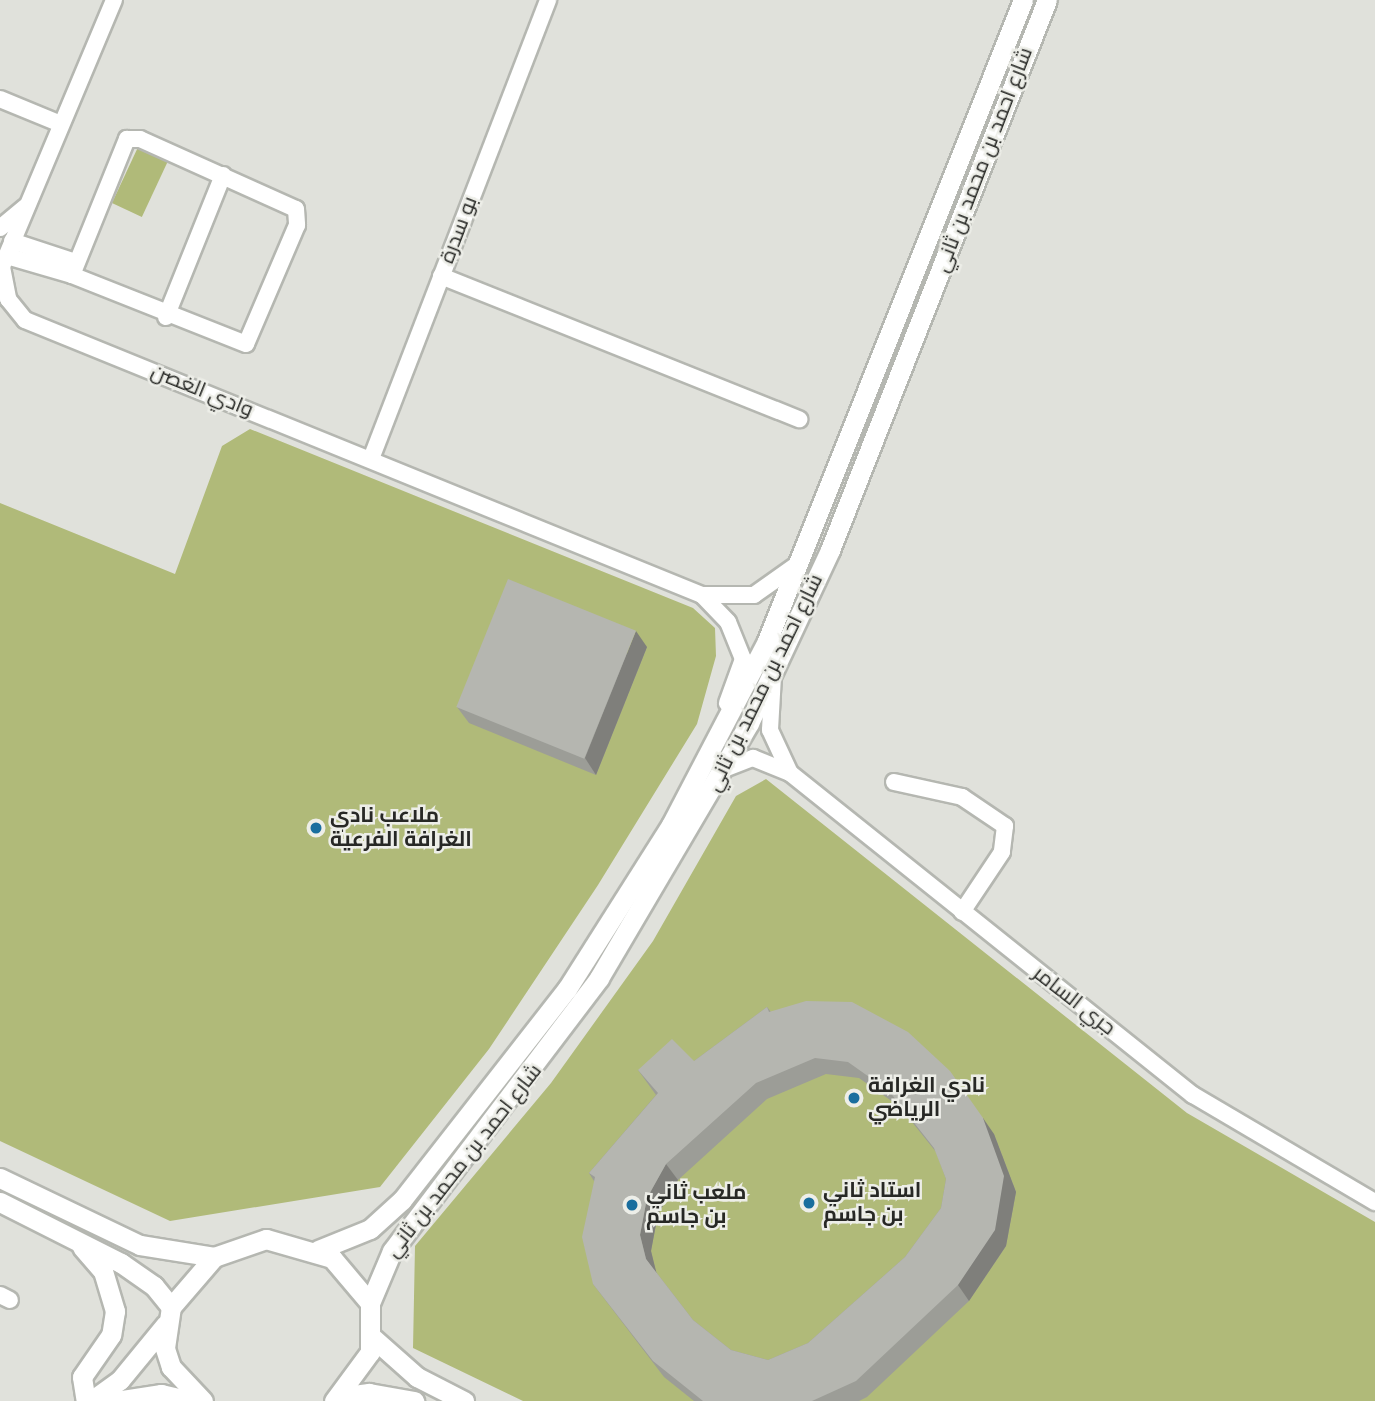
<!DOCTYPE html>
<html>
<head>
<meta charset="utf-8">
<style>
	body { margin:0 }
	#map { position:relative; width:1375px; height:1401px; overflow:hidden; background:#e0e1db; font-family:"Varela Round",Cairo,sans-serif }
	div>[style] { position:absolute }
	.green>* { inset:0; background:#b0ba79; transform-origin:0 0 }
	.roads { filter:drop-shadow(2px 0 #b5b7b1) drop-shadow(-2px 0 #b5b7b1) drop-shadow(0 2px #b5b7b1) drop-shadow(0 -2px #b5b7b1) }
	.minor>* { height:16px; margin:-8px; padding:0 8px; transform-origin:8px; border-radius:8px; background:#fff }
	.tertiary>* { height:19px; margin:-9.5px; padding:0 9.5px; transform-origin:9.5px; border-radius:9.5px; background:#fff }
	.wall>* { inset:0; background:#9c9d97 }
	.shaded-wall>* { inset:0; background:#7f7f7b }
	.building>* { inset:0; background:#b5b6b0; transform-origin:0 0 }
	.dots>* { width:19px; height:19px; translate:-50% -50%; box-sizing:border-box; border:4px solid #edeee8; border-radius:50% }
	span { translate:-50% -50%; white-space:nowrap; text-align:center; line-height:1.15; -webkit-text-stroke:5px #edeee8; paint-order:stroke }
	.street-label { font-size:21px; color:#272825 }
	.poi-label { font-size:21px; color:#272825; font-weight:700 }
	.left { translate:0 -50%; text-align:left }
</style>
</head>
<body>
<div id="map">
	<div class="green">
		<i style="left:139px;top:145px;width:33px;height:64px;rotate:25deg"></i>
		<i style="clip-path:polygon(250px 429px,693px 608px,715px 628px,716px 656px,697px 724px,598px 885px,489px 1049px,380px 1187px,170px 1221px,0 1141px,0 503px,175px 574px,222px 446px)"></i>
		<i style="clip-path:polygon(766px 779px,1187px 1113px,1375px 1222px,1375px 1401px,523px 1401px,413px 1348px,415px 1246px,551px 1083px,653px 941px,736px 796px)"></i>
	</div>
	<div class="roads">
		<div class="minor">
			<i style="left:114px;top:0;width:290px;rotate:112.8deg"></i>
			<i style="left:2px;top:267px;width:33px;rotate:79deg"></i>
			<i style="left:8px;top:299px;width:27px;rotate:51deg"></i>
			<i style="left:25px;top:320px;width:731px;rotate:22.11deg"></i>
			<i style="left:702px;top:595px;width:52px"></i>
			<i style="left:754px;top:595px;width:54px;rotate:-35.2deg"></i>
			<i style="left:0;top:99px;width:66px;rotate:22.3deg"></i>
			<i style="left:127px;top:139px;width:13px"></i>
			<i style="left:140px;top:139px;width:171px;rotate:24.2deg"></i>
			<i style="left:296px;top:209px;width:16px;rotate:86deg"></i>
			<i style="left:297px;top:225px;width:129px;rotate:113.2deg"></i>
			<i style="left:246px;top:344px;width:187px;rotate:-158.4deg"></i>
			<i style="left:72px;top:275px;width:147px;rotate:-68deg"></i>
			<i style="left:0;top:228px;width:33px;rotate:-40deg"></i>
			<i style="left:12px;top:241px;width:64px;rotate:18.2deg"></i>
			<i style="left:7px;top:256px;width:68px;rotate:16.3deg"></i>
			<i style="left:441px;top:276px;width:386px;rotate:21.8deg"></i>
			<i style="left:166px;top:317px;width:153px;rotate:-68.1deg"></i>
			<i style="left:371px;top:459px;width:492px;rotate:-68.9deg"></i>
			<i style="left:702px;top:595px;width:37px;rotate:46deg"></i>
			<i style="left:728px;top:622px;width:40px;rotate:68deg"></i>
			<i style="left:743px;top:659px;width:47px;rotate:110deg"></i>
			<i style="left:773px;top:676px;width:54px;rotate:93.2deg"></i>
			<i style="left:770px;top:730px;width:47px;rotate:65.1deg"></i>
			<i style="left:724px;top:769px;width:31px;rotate:-21deg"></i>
			<i style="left:753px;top:758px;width:40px;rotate:22deg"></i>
			<i style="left:790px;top:773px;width:516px;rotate:38.63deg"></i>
			<i style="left:1193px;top:1095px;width:211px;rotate:30.5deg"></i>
			<i style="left:894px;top:782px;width:70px;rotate:12.4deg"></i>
			<i style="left:962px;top:797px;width:52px;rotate:34deg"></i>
			<i style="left:1005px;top:826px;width:26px;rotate:97deg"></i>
			<i style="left:1002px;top:852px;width:72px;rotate:123.7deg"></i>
			<i style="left:0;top:1295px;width:11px;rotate:27deg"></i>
		</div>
		<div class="tertiary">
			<i style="left:0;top:1178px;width:155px;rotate:25.6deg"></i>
			<i style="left:140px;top:1245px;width:75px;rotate:9.2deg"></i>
			<i style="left:0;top:1202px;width:136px;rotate:26.8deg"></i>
			<i style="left:121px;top:1263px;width:40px;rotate:34.9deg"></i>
			<i style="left:154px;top:1286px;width:27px;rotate:51deg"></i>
			<i style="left:82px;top:1247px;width:32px;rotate:49deg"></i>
			<i style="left:103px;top:1271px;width:42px;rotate:73.3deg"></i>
			<i style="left:115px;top:1311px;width:24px;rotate:99deg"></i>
			<i style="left:111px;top:1335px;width:51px;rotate:124.6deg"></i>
			<i style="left:82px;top:1377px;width:24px;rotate:81deg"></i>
			<i style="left:318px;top:1250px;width:56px;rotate:-22deg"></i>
			<i style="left:370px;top:1229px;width:43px;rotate:-42.2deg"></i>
			<i style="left:402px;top:1200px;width:268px;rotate:-52deg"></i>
			<i style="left:567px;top:989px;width:194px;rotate:-57.6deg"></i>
			<i style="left:671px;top:825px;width:208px;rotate:-62.4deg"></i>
			<i style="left:767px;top:641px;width:690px;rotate:-68.23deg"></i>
			<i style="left:370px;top:1303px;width:56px;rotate:-67.1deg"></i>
			<i style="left:392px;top:1251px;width:343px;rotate:-52.8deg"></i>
			<i style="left:599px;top:978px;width:296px;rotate:-59.5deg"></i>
			<i style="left:749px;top:723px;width:191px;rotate:-64.9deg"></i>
			<i style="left:830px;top:550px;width:591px;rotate:-68.47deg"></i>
			<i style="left:373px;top:1338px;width:59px;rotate:41.6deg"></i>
			<i style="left:417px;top:1377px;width:53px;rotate:27.1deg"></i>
			<i style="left:339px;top:1397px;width:30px;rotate:-8deg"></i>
			<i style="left:369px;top:1393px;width:46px;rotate:10.1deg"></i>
			<i style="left:91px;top:1401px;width:36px;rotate:-36deg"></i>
			<i style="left:120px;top:1380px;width:72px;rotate:-50.6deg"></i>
			<i style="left:116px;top:1401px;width:46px;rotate:-8.8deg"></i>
			<i style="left:161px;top:1394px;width:32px;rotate:13deg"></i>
			<i style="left:203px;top:1401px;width:47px;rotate:-133.3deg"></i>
			<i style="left:171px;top:1367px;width:20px;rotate:-108deg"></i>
			<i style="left:165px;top:1348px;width:41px;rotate:-81.7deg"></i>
			<i style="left:171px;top:1307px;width:66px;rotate:-49.3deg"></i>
			<i style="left:214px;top:1257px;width:55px;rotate:-19.1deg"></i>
			<i style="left:266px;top:1239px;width:69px;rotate:16.1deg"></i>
			<i style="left:332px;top:1258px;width:59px;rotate:49.8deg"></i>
			<i style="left:370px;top:1303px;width:49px;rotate:90deg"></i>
			<i style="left:370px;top:1352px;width:61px;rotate:126.3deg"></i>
		</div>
	</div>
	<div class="wall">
		<i style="clip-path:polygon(647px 647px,596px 775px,469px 723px,457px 707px)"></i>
		<i style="clip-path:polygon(evenodd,767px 1007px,771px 1012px,994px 1134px,1016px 1192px,1006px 1246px,969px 1301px,867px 1397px,859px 1401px,694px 1401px,664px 1377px,593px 1284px,594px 1181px,589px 1173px,656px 1095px,638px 1070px,694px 1061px,767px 1007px,826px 1074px,859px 1078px,900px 1107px,936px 1152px,946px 1179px,941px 1208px,905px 1257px,808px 1343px,768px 1360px,731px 1350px,693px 1320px,656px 1272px,651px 1251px,658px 1214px,678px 1180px,767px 1099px,826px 1074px)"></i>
	</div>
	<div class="shaded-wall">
		<i style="clip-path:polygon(636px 631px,647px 647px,596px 775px,585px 758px)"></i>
		<i style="clip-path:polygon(983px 1118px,994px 1134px,1016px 1192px,1006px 1246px,969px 1301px,958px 1285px)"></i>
		<i style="clip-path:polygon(666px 1164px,678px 1180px,658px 1214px,651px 1251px,657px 1275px,646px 1259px,640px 1235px,647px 1198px)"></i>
	</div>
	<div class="building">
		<i style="left:508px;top:579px;width:138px;height:138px;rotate:22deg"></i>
		<i style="clip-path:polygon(evenodd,806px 1001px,852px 1002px,908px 1032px,950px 1071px,983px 1118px,1004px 1176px,995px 1230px,958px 1285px,856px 1381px,812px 1401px,703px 1401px,653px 1361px,593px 1284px,582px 1237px,595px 1177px,589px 1173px,658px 1093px,638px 1070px,672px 1039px,694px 1061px,767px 1007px,769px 1012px,806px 1001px,815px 1058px,848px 1062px,889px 1091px,934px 1148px,946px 1179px,941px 1208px,905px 1257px,808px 1343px,768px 1360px,731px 1350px,693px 1320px,646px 1259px,640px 1235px,647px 1198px,666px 1164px,756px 1083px,815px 1058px)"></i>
	</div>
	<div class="dots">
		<i style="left:316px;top:828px;background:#196e9e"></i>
		<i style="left:854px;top:1098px;background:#196e9e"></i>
		<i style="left:809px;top:1203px;background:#196e9e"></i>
		<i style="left:632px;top:1205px;background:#196e9e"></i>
	</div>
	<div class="street-label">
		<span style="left:984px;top:160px;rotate:-69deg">شارع احمد بن محمد بن ثاني</span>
		<span style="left:459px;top:230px;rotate:-69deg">بو سدرة</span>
		<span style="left:202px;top:391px;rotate:22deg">وادي الغصن</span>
		<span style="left:765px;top:683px;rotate:-64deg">شارع احمد بن محمد بن ثاني</span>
		<span style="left:1074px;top:1001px;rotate:38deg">جري السامر</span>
		<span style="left:464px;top:1161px;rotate:-52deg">شارع احمد بن محمد بن ثاني</span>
	</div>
	<div class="poi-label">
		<span class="left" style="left:330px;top:828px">ملاعب نادي<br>الغرافة الفرعية</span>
		<span class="left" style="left:868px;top:1098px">نادي الغرافة<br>الرياضي</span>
		<span class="left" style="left:823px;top:1203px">استاد ثاني<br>بن جاسم</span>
		<span class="left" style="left:646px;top:1205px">ملعب ثاني<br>بن جاسم</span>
	</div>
</div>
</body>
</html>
